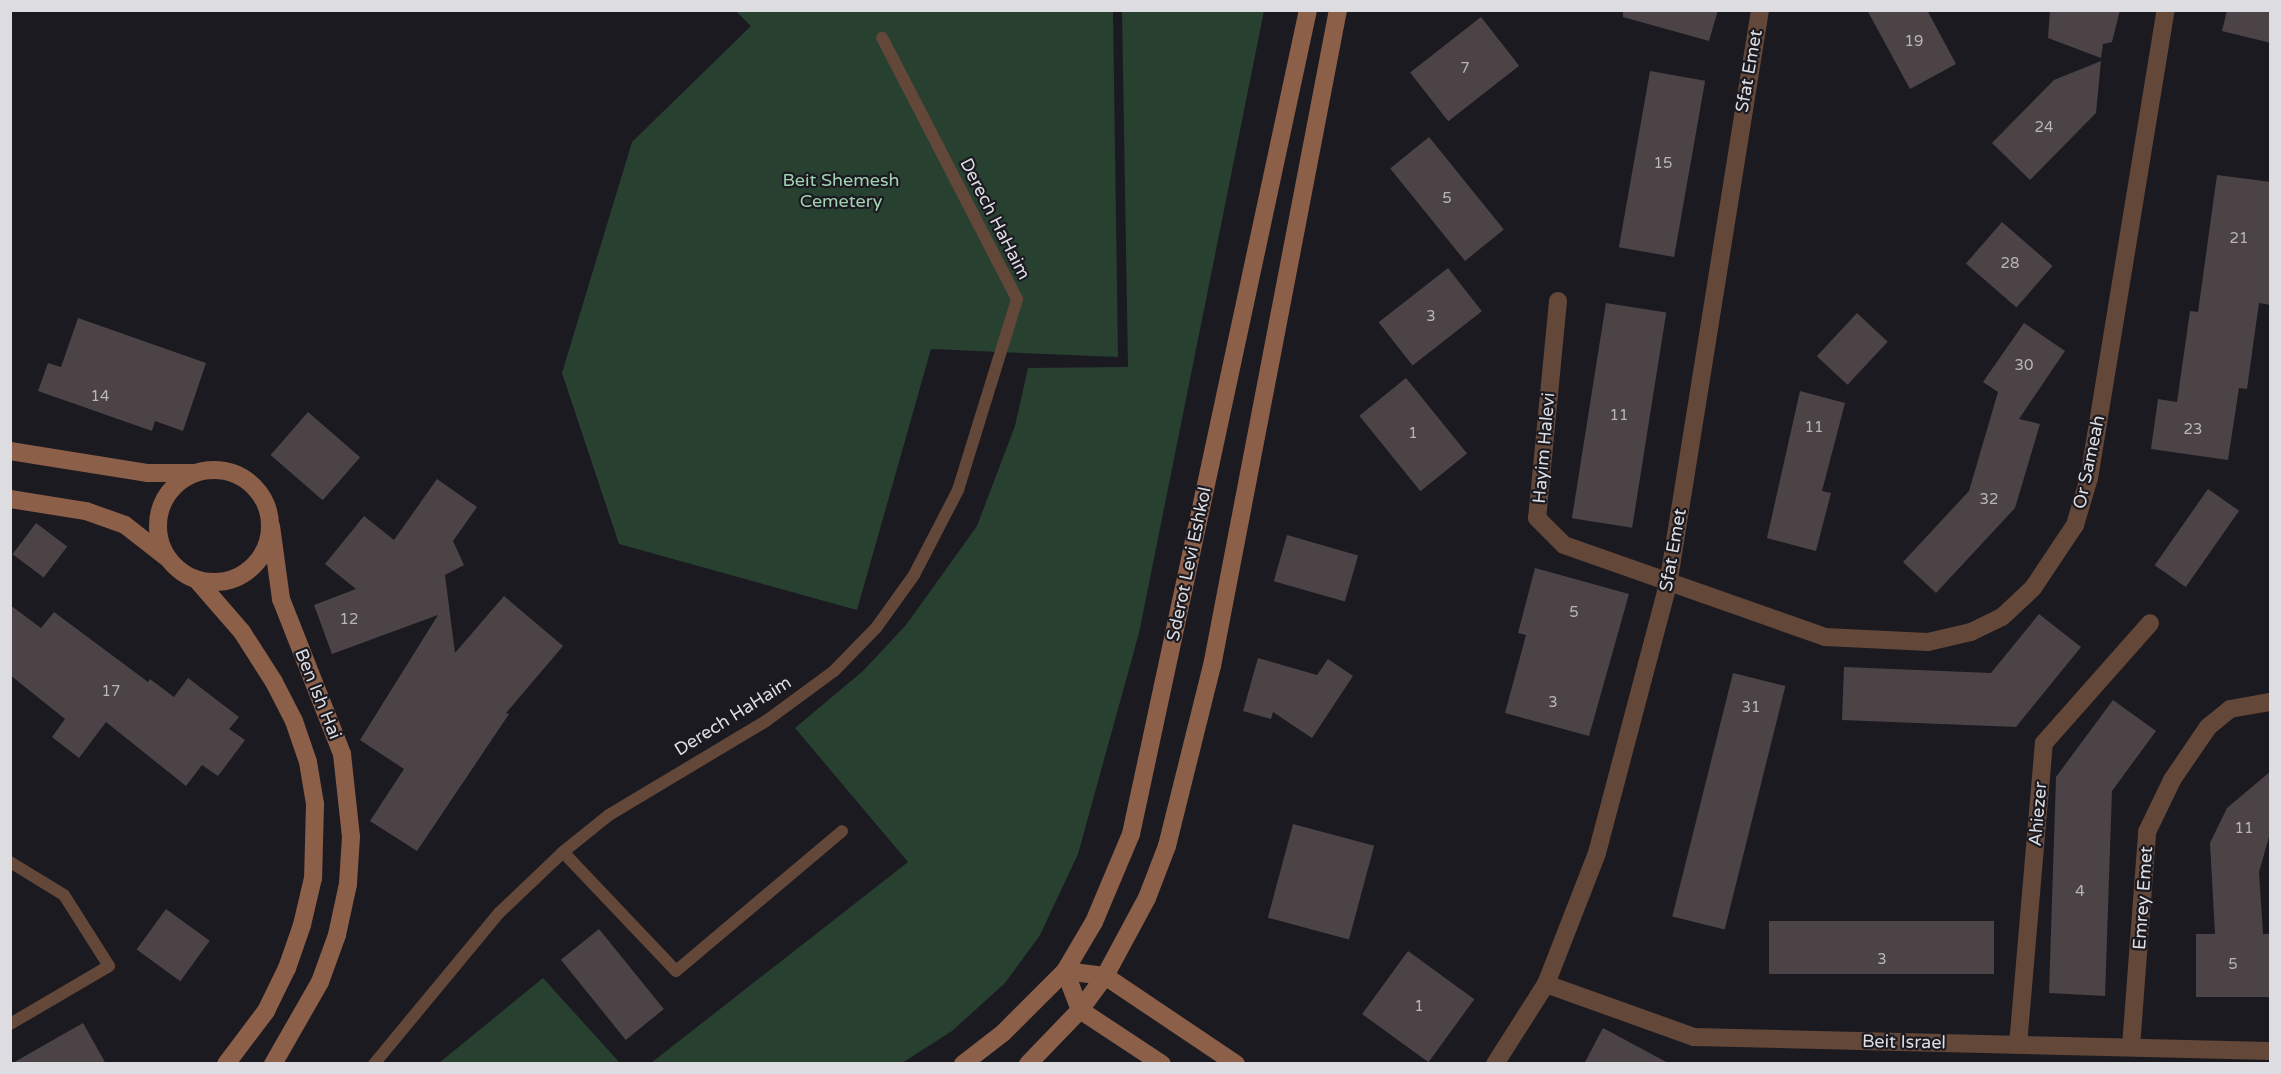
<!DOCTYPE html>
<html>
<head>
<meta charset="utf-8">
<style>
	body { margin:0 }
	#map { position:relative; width:2281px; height:1074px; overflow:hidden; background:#1b1a21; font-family:"Varela Round",sans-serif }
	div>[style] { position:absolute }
	.green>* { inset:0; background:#284030 }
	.building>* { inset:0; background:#4c4346; transform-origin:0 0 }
	.lane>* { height:12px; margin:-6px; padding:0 6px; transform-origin:6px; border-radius:6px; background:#634738 }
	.street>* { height:18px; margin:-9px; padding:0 9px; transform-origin:9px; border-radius:9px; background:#634738 }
	.secondary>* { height:18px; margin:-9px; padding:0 9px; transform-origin:9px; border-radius:9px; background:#8c5f48 }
	.secondary>.ring { margin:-9px; padding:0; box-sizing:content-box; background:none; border:18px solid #8c5f48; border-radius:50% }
	span { translate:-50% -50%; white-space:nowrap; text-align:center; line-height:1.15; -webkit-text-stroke:4.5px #1b1a21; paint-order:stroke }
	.number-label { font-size:15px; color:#b8b6ba }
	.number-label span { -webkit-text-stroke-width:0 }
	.street-label { font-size:18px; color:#dcdce1 }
	.park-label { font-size:18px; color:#a1d3b1 }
	.frame { position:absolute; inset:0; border:12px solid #dcdce1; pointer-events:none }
</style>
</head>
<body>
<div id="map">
	<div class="green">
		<i style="clip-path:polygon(736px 11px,1113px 11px,1118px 357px,931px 349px,857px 610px,619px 544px,562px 373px,632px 142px,751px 26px)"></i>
		<i style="clip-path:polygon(1122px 11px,1264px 11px,1139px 633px,1078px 854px,1040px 935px,1005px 983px,952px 1031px,902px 1063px,651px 1063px,908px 862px,795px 728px,863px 671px,906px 625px,977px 526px,1015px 426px,1028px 368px,1128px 367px)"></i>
		<i style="clip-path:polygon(543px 978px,620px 1063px,439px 1063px)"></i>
	</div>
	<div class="building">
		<i style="clip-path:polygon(1623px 10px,1718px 10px,1709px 41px,1623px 17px)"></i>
		<i style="clip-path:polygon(1867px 10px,1927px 10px,1956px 64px,1910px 89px)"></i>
		<i style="clip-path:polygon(2050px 10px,2120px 10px,2112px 42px,2103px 44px,2101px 58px,2048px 38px)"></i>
		<i style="clip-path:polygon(2227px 10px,2271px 10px,2271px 43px,2222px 31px)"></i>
		<i style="left:1481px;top:17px;width:62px;height:90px;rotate:52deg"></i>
		<i style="clip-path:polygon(2101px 61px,2096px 113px,2030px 180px,1992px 143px,2054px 80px)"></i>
		<i style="left:1650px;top:71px;width:56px;height:179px;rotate:10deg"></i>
		<i style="left:1429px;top:137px;width:119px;height:50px;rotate:51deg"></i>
		<i style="clip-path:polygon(2217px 175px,2271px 182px,2271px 305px,2259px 303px,2247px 389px,2239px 388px,2228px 460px,2151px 449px,2158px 399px,2177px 402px,2190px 311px,2198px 312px)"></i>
		<i style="left:2002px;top:222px;width:67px;height:55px;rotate:41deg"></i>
		<i style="left:1448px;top:268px;width:55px;height:88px;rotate:52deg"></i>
		<i style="left:1606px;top:303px;width:61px;height:218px;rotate:9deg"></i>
		<i style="left:1857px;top:313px;width:42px;height:59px;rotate:43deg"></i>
		<i style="clip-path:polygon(78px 318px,206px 363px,183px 431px,155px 421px,152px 431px,38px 391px,48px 363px,61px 367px)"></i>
		<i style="clip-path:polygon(2024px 323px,2065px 351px,2019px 419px,2040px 424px,2015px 508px,1936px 593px,1903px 562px,1969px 491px,1998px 392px,1983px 382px)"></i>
		<i style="left:1406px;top:378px;width:97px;height:60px;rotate:51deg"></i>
		<i style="clip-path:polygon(1800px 391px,1845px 403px,1822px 491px,1831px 493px,1816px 551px,1767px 538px)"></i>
		<i style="left:308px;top:412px;width:69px;height:57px;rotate:41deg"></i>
		<i style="clip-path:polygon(437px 479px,477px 507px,453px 541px,464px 565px,445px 575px,455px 653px,504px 596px,563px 646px,506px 713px,509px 714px,417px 851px,370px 821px,404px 769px,360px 740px,438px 615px,332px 654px,314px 605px,356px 589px,325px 564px,364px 516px,394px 540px)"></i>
		<i style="left:2208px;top:489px;width:38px;height:93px;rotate:35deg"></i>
		<i style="left:36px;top:523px;width:39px;height:39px;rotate:37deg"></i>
		<i style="left:1287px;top:535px;width:74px;height:48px;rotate:16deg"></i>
		<i style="clip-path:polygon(1535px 568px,1629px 594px,1589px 736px,1505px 713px,1526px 635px,1518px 633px)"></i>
		<i style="clip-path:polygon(10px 605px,41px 628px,54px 612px,148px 682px,150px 679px,174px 697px,188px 678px,239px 717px,229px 729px,245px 740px,218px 776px,202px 765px,186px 786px,106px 722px,79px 758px,52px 737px,65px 719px,10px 675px)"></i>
		<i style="clip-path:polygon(2039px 614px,2081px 647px,2016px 727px,1842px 720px,1844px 667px,1991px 673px)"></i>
		<i style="clip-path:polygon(1258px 658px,1317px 675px,1328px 659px,1353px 676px,1312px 738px,1273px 712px,1271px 719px,1243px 711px)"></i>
		<i style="left:1733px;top:673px;width:54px;height:251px;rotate:14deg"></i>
		<i style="clip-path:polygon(2113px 700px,2156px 731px,2112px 791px,2105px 996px,2049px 993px,2056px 777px)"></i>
		<i style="clip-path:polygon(2271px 771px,2271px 830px,2259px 872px,2263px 934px,2271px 934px,2271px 997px,2196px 997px,2196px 934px,2215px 934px,2210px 843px,2227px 808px)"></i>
		<i style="left:1293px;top:824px;width:84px;height:97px;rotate:15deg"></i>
		<i style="left:166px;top:909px;width:54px;height:50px;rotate:36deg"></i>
		<i style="left:1769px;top:921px;width:225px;height:53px"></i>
		<i style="left:599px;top:929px;width:103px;height:49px;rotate:51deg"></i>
		<i style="left:1408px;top:951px;width:82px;height:78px;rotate:36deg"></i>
		<i style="clip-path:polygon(83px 1023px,106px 1064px,11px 1064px)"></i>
		<i style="clip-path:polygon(1603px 1028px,1670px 1064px,1584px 1064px)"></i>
	</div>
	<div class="lane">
		<i style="left:563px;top:852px;width:164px;rotate:46.5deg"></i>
		<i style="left:676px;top:971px;width:217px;rotate:-40.1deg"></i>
		<i style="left:10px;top:862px;width:63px;rotate:31.4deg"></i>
		<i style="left:64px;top:895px;width:84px;rotate:57.6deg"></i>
		<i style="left:109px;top:966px;width:115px;rotate:149.6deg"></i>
		<i style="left:374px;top:1064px;width:196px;rotate:-50.4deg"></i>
		<i style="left:499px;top:913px;width:88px;rotate:-43.6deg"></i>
		<i style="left:563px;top:852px;width:59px;rotate:-38.8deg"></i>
		<i style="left:609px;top:815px;width:183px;rotate:-30.9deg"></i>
		<i style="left:766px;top:721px;width:84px;rotate:-36.3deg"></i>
		<i style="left:834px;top:671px;width:60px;rotate:-45.7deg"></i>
		<i style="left:876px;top:628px;width:65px;rotate:-54.4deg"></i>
		<i style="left:914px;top:575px;width:96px;rotate:-62.6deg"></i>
		<i style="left:958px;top:490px;width:200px;rotate:-72.8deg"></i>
		<i style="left:1017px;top:299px;width:294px;rotate:-117.3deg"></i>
	</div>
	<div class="street">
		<i style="left:1558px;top:301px;width:218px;rotate:95.5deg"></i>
		<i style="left:1537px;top:518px;width:38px;rotate:45deg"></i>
		<i style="left:1564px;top:545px;width:277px;rotate:19.4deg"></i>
		<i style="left:1825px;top:637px;width:103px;rotate:2.8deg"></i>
		<i style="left:1928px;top:642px;width:44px;rotate:-13.1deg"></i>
		<i style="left:1971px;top:632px;width:34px;rotate:-26deg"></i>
		<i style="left:2002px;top:617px;width:42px;rotate:-43.1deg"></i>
		<i style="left:2033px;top:588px;width:76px;rotate:-56.3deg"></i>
		<i style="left:2075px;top:525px;width:49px;rotate:-73.4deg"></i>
		<i style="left:2089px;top:478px;width:474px;rotate:-80.7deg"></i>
		<i style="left:1546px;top:984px;width:157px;rotate:19.7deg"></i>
		<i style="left:1694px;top:1037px;width:576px;rotate:1.39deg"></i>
		<i style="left:2018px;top:1045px;width:303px;rotate:-85.1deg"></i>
		<i style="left:2044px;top:743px;width:160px;rotate:-48.5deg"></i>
		<i style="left:2131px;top:1047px;width:216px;rotate:-85.7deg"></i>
		<i style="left:2147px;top:832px;width:58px;rotate:-64.3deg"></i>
		<i style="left:2172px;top:780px;width:64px;rotate:-55.8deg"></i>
		<i style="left:2208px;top:727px;width:28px;rotate:-39deg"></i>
		<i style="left:2230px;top:709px;width:41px;rotate:-9.9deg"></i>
		<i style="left:1495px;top:1064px;width:95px;rotate:-57.5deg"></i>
		<i style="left:1546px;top:984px;width:141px;rotate:-68.7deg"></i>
		<i style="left:1597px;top:853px;width:277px;rotate:-75.2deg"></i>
		<i style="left:1668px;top:585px;width:582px;rotate:-80.91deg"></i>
	</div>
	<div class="secondary">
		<i style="left:10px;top:451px;width:140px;rotate:9.1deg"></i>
		<i style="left:148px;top:473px;width:46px"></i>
		<i class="ring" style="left:158px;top:470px;width:94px;height:94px"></i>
		<i style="left:10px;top:499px;width:77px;rotate:9deg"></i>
		<i style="left:86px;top:511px;width:41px;rotate:19.7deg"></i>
		<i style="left:125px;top:525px;width:52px;rotate:38deg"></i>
		<i style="left:271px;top:526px;width:74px;rotate:82.2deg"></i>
		<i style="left:281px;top:599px;width:167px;rotate:68.5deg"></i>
		<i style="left:342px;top:754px;width:83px;rotate:83.8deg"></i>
		<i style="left:351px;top:837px;width:47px;rotate:93.7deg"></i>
		<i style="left:348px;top:884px;width:52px;rotate:102.2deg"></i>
		<i style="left:337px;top:935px;width:50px;rotate:109.9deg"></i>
		<i style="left:320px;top:982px;width:95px;rotate:119.8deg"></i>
		<i style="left:197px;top:580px;width:69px;rotate:49.1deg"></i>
		<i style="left:242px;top:632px;width:59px;rotate:57.4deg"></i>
		<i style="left:274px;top:682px;width:44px;rotate:62.9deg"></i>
		<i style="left:294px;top:721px;width:43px;rotate:71.1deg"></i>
		<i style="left:308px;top:762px;width:43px;rotate:80.5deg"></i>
		<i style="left:315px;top:804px;width:74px;rotate:91.5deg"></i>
		<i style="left:313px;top:878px;width:48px;rotate:103.2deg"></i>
		<i style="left:302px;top:925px;width:46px;rotate:109.2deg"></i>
		<i style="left:287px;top:968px;width:48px;rotate:116deg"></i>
		<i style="left:266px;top:1011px;width:66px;rotate:127deg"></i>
		<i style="left:1065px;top:971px;width:40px;rotate:7.1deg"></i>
		<i style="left:1105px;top:976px;width:158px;rotate:33.9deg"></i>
		<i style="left:1065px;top:971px;width:42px;rotate:69deg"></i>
		<i style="left:1080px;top:1010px;width:98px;rotate:33.4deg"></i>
		<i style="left:963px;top:1064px;width:51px;rotate:-37.8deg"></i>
		<i style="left:1003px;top:1033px;width:88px;rotate:-45deg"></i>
		<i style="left:1065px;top:971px;width:57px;rotate:-59.4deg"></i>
		<i style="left:1094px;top:922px;width:95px;rotate:-67.2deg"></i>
		<i style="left:1131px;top:834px;width:843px;rotate:-77.88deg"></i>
		<i style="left:1028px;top:1064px;width:75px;rotate:-46.1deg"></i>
		<i style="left:1080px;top:1010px;width:42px;rotate:-53.7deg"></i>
		<i style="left:1105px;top:976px;width:89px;rotate:-61.7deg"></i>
		<i style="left:1147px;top:898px;width:56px;rotate:-69deg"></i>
		<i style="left:1167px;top:846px;width:186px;rotate:-76deg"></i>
		<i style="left:1212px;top:666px;width:668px;rotate:-79.13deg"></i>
	</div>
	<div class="number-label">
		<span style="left:1914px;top:42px">19</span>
		<span style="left:1465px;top:69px">7</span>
		<span style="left:2044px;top:128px">24</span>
		<span style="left:1663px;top:164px">15</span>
		<span style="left:1447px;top:199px">5</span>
		<span style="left:2239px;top:239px">21</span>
		<span style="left:2010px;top:264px">28</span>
		<span style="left:1431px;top:317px">3</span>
		<span style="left:2024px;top:366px">30</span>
		<span style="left:100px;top:397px">14</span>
		<span style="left:1619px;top:416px">11</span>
		<span style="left:1814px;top:428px">11</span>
		<span style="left:2193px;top:430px">23</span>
		<span style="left:1413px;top:434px">1</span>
		<span style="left:1989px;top:500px">32</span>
		<span style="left:1574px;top:613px">5</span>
		<span style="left:349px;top:620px">12</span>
		<span style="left:111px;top:692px">17</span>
		<span style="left:1553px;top:703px">3</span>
		<span style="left:1751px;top:708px">31</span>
		<span style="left:2244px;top:829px">11</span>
		<span style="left:2080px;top:892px">4</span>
		<span style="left:1882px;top:960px">3</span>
		<span style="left:2233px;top:965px">5</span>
		<span style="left:1419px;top:1007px">1</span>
	</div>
	<div class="street-label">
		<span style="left:1749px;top:71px;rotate:-80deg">Sfat Emet</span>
		<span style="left:995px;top:219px;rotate:63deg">Derech HaHaim</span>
		<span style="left:1544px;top:448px;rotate:-85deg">Hayim Halevi</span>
		<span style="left:2089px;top:462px;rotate:-78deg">Or Sameah</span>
		<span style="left:1673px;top:550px;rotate:-80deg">Sfat Emet</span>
		<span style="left:1189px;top:564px;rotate:-78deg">Sderot Levi Eshkol</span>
		<span style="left:318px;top:694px;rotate:68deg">Ben Ish Hai</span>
		<span style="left:733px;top:716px;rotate:-32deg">Derech HaHaim</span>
		<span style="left:2038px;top:814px;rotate:-85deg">Ahiezer</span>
		<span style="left:2143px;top:898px;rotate:-86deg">Emrey Emet</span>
		<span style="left:1904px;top:1042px;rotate:1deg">Beit Israel</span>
	</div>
	<div class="park-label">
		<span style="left:841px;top:191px">Beit Shemesh<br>Cemetery</span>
	</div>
	<div class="frame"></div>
</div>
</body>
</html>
